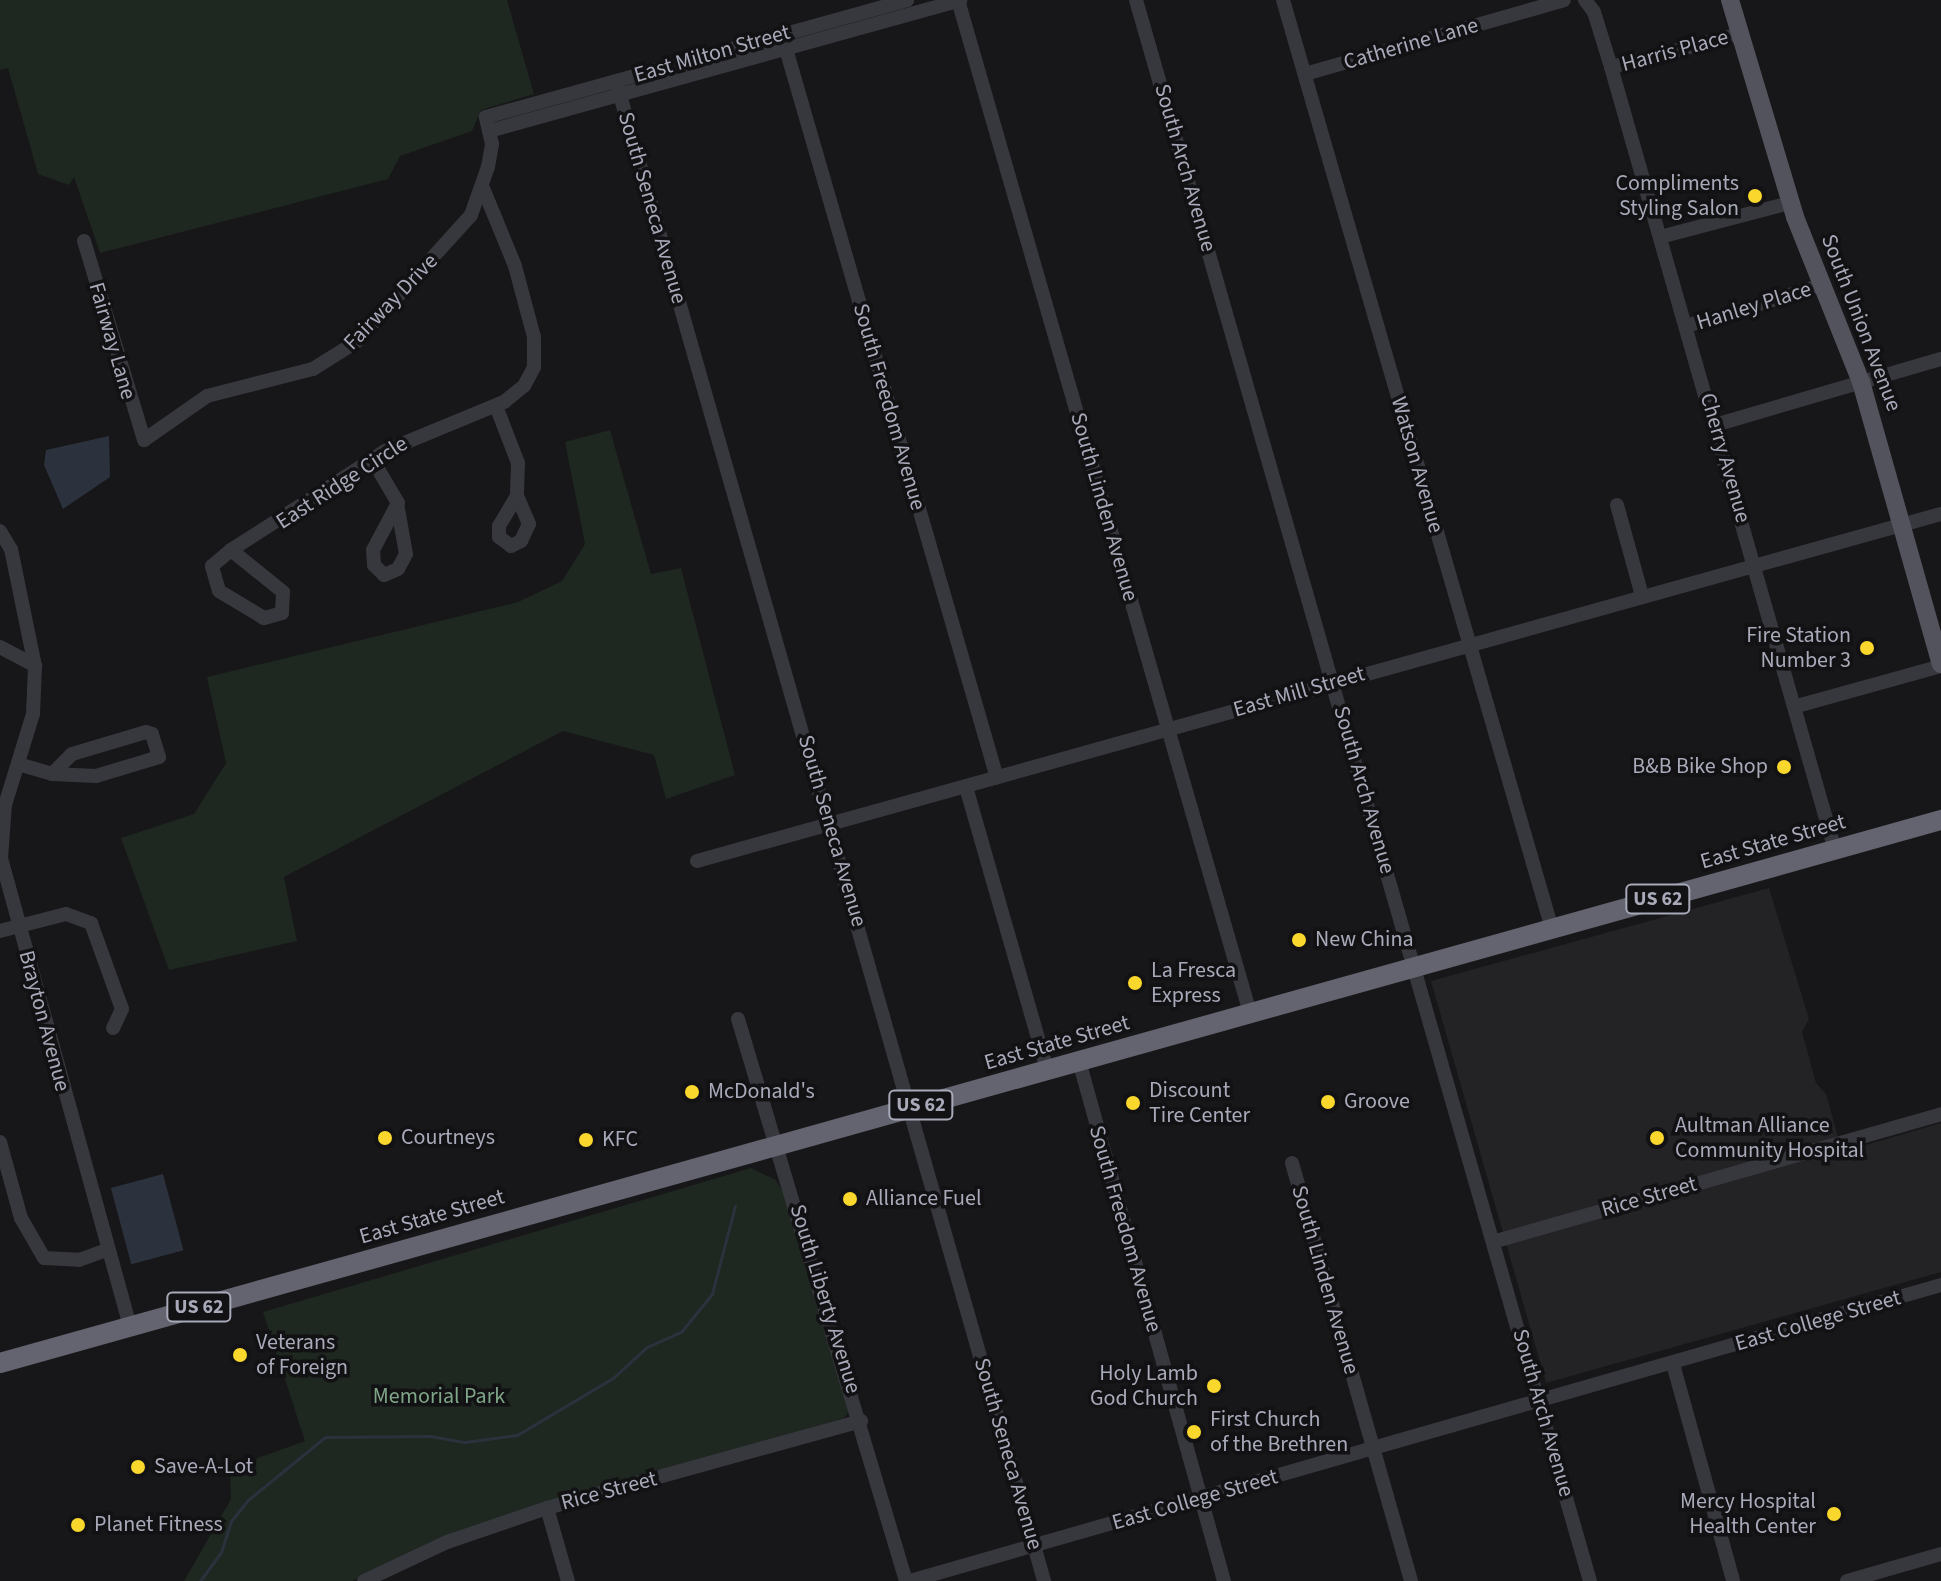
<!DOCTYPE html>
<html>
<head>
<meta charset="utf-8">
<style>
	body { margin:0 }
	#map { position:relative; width:1941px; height:1581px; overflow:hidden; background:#171618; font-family:"Source Sans 3",sans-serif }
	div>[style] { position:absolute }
	.built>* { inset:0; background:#232225 }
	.green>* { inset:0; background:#1e2720 }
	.water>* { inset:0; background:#2c323d; transform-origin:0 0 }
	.stream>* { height:3px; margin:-1.5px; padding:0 1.5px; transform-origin:1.5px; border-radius:1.5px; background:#2c323d }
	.minor>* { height:14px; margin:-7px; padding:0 7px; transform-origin:7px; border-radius:7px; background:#37373e }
	.major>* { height:18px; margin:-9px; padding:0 9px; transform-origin:9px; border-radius:9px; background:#53535d }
	.highway>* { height:20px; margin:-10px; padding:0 10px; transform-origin:10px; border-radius:10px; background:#63646f }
	.dots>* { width:22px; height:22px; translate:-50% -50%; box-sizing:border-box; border:4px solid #121113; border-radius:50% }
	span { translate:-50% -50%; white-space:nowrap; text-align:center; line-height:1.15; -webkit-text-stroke:7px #121113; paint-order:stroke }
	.shield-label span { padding:2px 6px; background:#121113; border:2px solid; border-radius:6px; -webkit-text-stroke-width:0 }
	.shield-label { font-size:20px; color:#a8aab9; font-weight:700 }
	.street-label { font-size:22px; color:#a8aab9 }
	.poi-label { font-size:22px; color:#a8aab9 }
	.right { translate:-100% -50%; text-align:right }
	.left { translate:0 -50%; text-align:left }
	.park-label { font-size:22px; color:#7ea587 }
</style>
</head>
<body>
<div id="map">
	<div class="built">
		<i style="clip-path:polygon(1769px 888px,1809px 1019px,1802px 1032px,1816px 1083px,1826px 1094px,1842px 1152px,1941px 1123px,1941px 1272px,1546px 1383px,1431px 981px)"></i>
	</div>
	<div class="green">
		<i style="clip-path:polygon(0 0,507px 0,534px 94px,481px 110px,472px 131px,400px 156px,388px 179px,100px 253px,74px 177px,69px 185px,38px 174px,8px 68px,0 70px)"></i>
		<i style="clip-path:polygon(610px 430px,651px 574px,681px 568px,735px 775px,666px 799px,654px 755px,563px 731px,284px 877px,297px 941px,169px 970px,121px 838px,194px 814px,226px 763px,207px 677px,518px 602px,562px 581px,585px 544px,565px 442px)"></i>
		<i style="clip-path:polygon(751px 1168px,776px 1180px,786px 1197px,850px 1410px,844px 1418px,456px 1534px,352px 1581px,184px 1581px,231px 1499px,230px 1468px,305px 1441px,263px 1312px)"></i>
	</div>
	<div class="water">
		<i style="clip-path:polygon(109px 436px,110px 477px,63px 509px,44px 465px,46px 450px)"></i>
		<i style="left:163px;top:1174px;width:79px;height:54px;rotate:75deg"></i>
	</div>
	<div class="stream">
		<i style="left:200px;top:1581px;width:36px;rotate:-54deg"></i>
		<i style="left:221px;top:1552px;width:33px;rotate:-72deg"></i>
		<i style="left:231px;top:1521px;width:27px;rotate:-51deg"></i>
		<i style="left:248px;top:1500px;width:99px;rotate:-39.3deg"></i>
		<i style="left:325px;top:1437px;width:105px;rotate:-0.5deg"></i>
		<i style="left:430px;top:1436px;width:36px;rotate:10deg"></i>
		<i style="left:465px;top:1442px;width:52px;rotate:-7.7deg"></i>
		<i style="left:517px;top:1435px;width:112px;rotate:-30.7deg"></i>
		<i style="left:613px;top:1378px;width:46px;rotate:-42.4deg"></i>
		<i style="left:647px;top:1347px;width:37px;rotate:-24deg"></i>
		<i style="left:681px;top:1332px;width:49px;rotate:-50.8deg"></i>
		<i style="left:712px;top:1294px;width:91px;rotate:-75.4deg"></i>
	</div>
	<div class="minor">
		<i style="left:958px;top:0;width:1054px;rotate:73.92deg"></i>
		<i style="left:1136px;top:0;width:1645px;rotate:73.98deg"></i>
		<i style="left:1283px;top:0;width:967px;rotate:73.85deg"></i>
		<i style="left:1585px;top:0;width:15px;rotate:53deg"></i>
		<i style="left:1594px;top:12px;width:58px;rotate:72.8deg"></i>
		<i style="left:1611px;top:67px;width:814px;rotate:74.04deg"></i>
		<i style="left:782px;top:35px;width:773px;rotate:73.86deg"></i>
		<i style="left:1611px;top:67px;width:133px;rotate:-14.3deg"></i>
		<i style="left:1305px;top:74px;width:269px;rotate:-15.9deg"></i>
		<i style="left:616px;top:81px;width:1560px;rotate:74.07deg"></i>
		<i style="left:489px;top:131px;width:489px;rotate:-15.5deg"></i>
		<i style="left:1660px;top:237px;width:134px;rotate:-14.7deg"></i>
		<i style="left:84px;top:241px;width:208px;rotate:73.2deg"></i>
		<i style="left:144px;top:440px;width:77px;rotate:-34.9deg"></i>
		<i style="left:207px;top:396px;width:109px;rotate:-14.3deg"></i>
		<i style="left:313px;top:369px;width:51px;rotate:-32.1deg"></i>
		<i style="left:356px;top:342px;width:171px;rotate:-47.8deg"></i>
		<i style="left:471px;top:215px;width:51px;rotate:-70.5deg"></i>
		<i style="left:488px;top:167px;width:23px;rotate:-80deg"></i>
		<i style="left:492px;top:144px;width:28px;rotate:-103deg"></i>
		<i style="left:486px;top:117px;width:437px;rotate:-15.5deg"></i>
		<i style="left:1686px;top:326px;width:142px;rotate:-16.8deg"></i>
		<i style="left:496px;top:406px;width:61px;rotate:68.9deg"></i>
		<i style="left:518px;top:463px;width:33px;rotate:92deg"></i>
		<i style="left:517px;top:496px;width:35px;rotate:121deg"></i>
		<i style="left:499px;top:526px;width:11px;rotate:90deg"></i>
		<i style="left:499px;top:537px;width:15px;rotate:37deg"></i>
		<i style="left:511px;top:546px;width:11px;rotate:-27deg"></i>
		<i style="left:521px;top:541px;width:19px;rotate:-65deg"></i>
		<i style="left:529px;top:524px;width:30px;rotate:-113deg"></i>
		<i style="left:1715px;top:425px;width:235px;rotate:-16.3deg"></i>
		<i style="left:372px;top:459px;width:51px;rotate:59.4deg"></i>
		<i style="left:398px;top:503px;width:53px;rotate:118deg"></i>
		<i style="left:373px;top:550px;width:15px;rotate:86deg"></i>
		<i style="left:374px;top:565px;width:14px;rotate:45deg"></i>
		<i style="left:384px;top:575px;width:15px;rotate:-23deg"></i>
		<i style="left:398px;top:569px;width:17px;rotate:-62deg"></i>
		<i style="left:406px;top:554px;width:46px;rotate:-100.1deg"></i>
		<i style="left:1617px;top:505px;width:94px;rotate:74.6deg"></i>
		<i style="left:0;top:531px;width:21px;rotate:59deg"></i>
		<i style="left:11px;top:549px;width:119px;rotate:78.4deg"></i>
		<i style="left:35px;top:666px;width:48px;rotate:92.4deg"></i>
		<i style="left:33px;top:714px;width:95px;rotate:107.1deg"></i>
		<i style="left:5px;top:805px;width:53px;rotate:94.3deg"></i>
		<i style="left:1px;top:858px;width:485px;rotate:74.6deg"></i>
		<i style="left:231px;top:550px;width:183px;rotate:-32.7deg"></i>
		<i style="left:385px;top:451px;width:129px;rotate:-22.4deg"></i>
		<i style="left:504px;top:402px;width:26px;rotate:-39deg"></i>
		<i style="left:524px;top:386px;width:21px;rotate:-62deg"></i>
		<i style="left:534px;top:367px;width:30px;rotate:-90deg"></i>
		<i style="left:534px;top:337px;width:73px;rotate:-105deg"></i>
		<i style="left:515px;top:266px;width:84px;rotate:-112.3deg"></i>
		<i style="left:231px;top:550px;width:67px;rotate:38.9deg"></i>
		<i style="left:283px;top:592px;width:21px;rotate:93deg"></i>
		<i style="left:282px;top:613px;width:19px;rotate:164deg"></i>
		<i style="left:264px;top:618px;width:52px;rotate:-149deg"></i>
		<i style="left:219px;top:591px;width:26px;rotate:-106deg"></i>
		<i style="left:212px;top:566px;width:25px;rotate:-40deg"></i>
		<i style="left:0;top:647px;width:40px;rotate:28deg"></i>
		<i style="left:1797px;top:706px;width:149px;rotate:-15.5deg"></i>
		<i style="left:18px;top:764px;width:35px;rotate:16deg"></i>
		<i style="left:52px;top:774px;width:44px;rotate:2.6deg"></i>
		<i style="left:96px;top:776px;width:66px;rotate:-16.8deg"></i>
		<i style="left:159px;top:757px;width:24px;rotate:-107deg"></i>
		<i style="left:152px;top:734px;width:6px;rotate:-162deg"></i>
		<i style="left:146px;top:732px;width:77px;rotate:163.4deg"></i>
		<i style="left:72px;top:754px;width:28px;rotate:135deg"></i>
		<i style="left:966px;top:787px;width:294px;rotate:74deg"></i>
		<i style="left:697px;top:861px;width:1291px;rotate:-15.59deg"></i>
		<i style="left:0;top:931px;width:68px;rotate:-14.4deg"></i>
		<i style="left:66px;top:914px;width:27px;rotate:20deg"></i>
		<i style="left:91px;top:923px;width:91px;rotate:70.2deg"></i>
		<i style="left:122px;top:1009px;width:21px;rotate:115deg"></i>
		<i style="left:738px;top:1019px;width:587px;rotate:73.36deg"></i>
		<i style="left:1079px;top:1061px;width:540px;rotate:74.42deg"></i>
		<i style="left:0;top:1142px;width:79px;rotate:74.6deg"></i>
		<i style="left:21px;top:1218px;width:46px;rotate:60.1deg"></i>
		<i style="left:44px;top:1258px;width:35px;rotate:3deg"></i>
		<i style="left:79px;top:1260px;width:30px;rotate:-20deg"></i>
		<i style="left:1292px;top:1163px;width:435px;rotate:74.1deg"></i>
		<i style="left:1496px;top:1241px;width:463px;rotate:-15.9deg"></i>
		<i style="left:1673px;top:1364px;width:225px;rotate:74.5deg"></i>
		<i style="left:547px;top:1508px;width:76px;rotate:74deg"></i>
		<i style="left:364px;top:1581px;width:92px;rotate:-25.2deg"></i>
		<i style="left:447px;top:1542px;width:106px;rotate:-18.8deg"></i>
		<i style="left:547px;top:1508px;width:326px;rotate:-15.5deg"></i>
		<i style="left:910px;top:1581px;width:1073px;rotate:-16.02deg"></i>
		<i style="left:1847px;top:1581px;width:98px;rotate:-16deg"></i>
	</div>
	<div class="major">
		<i style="left:1730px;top:0;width:227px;rotate:73.3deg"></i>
		<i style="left:1795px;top:217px;width:178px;rotate:68.2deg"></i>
		<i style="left:1861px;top:382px;width:293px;rotate:74.2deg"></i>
	</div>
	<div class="highway">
		<i style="left:0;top:1363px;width:2016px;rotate:-15.63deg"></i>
	</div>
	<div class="dots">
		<i style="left:1755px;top:196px;background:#fad72d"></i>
		<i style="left:1867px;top:648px;background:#fad72d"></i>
		<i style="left:1784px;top:767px;background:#fad72d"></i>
		<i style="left:1299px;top:940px;background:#fad72d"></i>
		<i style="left:1135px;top:983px;background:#fad72d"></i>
		<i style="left:692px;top:1092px;background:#fad72d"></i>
		<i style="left:1328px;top:1102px;background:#fad72d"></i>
		<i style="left:1133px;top:1103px;background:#fad72d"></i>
		<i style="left:385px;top:1138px;background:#fad72d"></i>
		<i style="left:1657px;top:1138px;background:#fad72d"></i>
		<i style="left:586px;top:1140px;background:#fad72d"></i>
		<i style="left:850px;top:1199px;background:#fad72d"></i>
		<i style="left:240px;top:1355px;background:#fad72d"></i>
		<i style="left:1214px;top:1386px;background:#fad72d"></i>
		<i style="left:1194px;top:1432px;background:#fad72d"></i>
		<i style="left:138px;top:1467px;background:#fad72d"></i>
		<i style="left:1834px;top:1514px;background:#fad72d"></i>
		<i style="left:78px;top:1525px;background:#fad72d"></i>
	</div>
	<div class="shield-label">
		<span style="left:1658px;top:899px">US 62</span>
		<span style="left:921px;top:1105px">US 62</span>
		<span style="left:199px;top:1307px">US 62</span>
	</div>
	<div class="street-label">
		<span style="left:1411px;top:44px;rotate:-16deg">Catherine Lane</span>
		<span style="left:1675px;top:51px;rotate:-15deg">Harris Place</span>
		<span style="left:712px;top:54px;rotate:-16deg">East Milton Street</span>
		<span style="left:1185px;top:168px;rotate:74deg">South Arch Avenue</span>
		<span style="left:652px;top:208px;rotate:74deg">South Seneca Avenue</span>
		<span style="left:391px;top:302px;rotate:-46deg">Fairway Drive</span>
		<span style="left:1754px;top:306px;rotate:-17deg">Hanley Place</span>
		<span style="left:1861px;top:323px;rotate:69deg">South Union Avenue</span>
		<span style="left:112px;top:341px;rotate:74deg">Fairway Lane</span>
		<span style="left:889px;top:407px;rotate:74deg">South Freedom Avenue</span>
		<span style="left:1725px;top:458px;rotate:74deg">Cherry Avenue</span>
		<span style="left:1417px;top:465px;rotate:74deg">Watson Avenue</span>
		<span style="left:342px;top:483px;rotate:-33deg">East Ridge Circle</span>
		<span style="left:1104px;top:507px;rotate:74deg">South Linden Avenue</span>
		<span style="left:1299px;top:692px;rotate:-16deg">East Mill Street</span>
		<span style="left:1364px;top:790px;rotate:74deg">South Arch Avenue</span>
		<span style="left:832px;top:831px;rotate:74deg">South Seneca Avenue</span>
		<span style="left:1773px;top:842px;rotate:-16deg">East State Street</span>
		<span style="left:44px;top:1021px;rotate:75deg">Brayton Avenue</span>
		<span style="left:1057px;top:1043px;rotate:-16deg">East State Street</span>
		<span style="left:1649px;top:1197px;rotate:-16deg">Rice Street</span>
		<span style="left:432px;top:1217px;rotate:-16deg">East State Street</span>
		<span style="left:1125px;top:1229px;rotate:74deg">South Freedom Avenue</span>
		<span style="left:1325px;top:1280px;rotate:74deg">South Linden Avenue</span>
		<span style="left:825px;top:1299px;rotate:73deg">South Liberty Avenue</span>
		<span style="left:1818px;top:1321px;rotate:-16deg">East College Street</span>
		<span style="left:1543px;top:1413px;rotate:74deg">South Arch Avenue</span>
		<span style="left:1008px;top:1454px;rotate:74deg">South Seneca Avenue</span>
		<span style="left:609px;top:1491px;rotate:-15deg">Rice Street</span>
		<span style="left:1195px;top:1500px;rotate:-16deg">East College Street</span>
	</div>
	<div class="poi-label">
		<span class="right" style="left:1739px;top:196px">Compliments<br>Styling Salon</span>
		<span class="right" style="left:1851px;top:648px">Fire Station<br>Number 3</span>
		<span class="right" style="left:1768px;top:767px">B&amp;B Bike Shop</span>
		<span class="left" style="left:1315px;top:940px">New China</span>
		<span class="left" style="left:1151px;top:983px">La Fresca<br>Express</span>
		<span class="left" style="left:1149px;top:1103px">Discount<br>Tire Center</span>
		<span class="left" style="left:708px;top:1092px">McDonald's</span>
		<span class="left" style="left:1344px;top:1102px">Groove</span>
		<span class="left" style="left:1675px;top:1138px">Aultman Alliance<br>Community Hospital</span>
		<span class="left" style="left:401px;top:1138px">Courtneys</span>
		<span class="left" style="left:602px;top:1140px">KFC</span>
		<span class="left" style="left:866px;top:1199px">Alliance Fuel</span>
		<span class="left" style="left:256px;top:1355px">Veterans<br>of Foreign</span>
		<span class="right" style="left:1198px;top:1386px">Holy Lamb<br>God Church</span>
		<span class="left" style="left:1210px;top:1432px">First Church<br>of the Brethren</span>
		<span class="left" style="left:154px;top:1467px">Save-A-Lot</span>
		<span class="right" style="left:1816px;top:1514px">Mercy Hospital<br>Health Center</span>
		<span class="left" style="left:94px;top:1525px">Planet Fitness</span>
	</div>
	<div class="park-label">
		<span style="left:439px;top:1397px">Memorial Park</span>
	</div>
</div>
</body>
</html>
